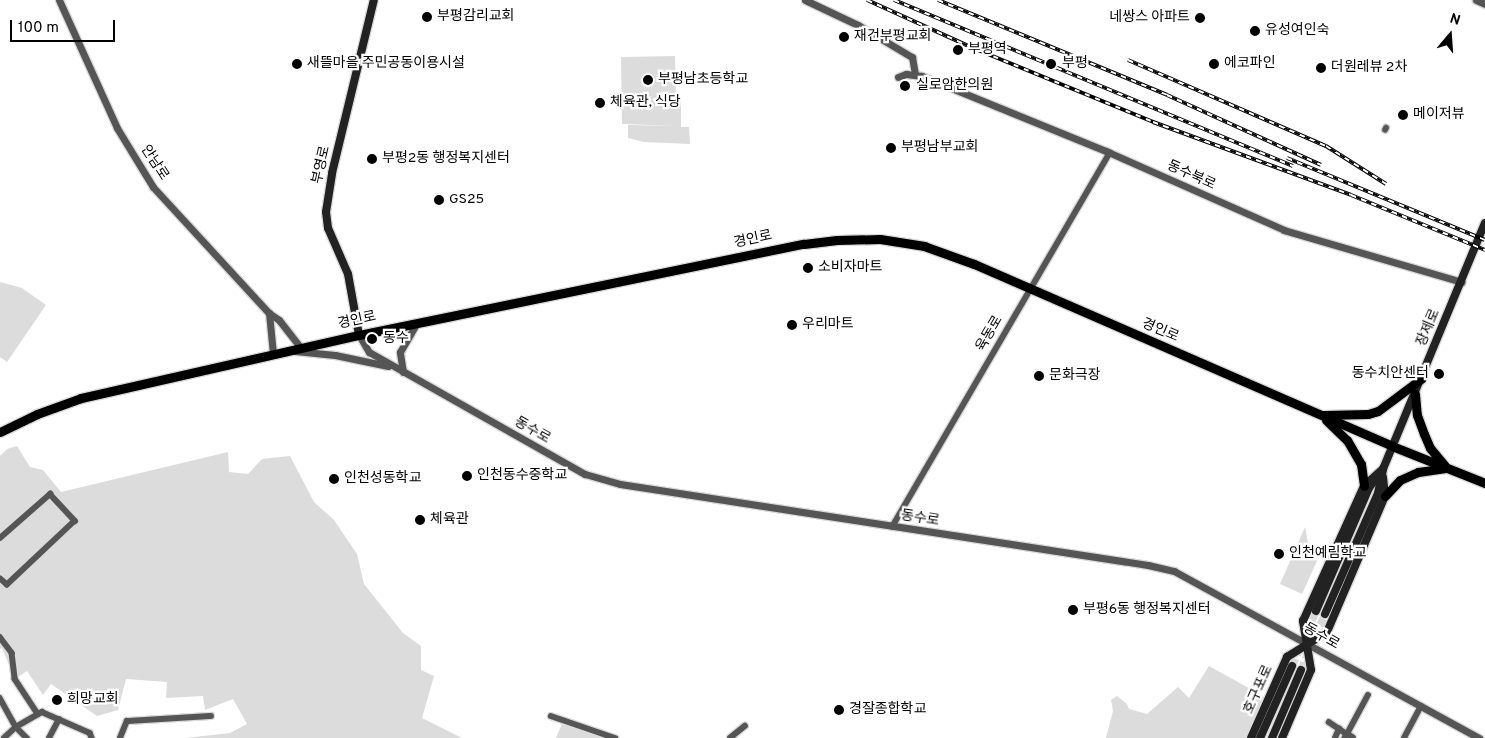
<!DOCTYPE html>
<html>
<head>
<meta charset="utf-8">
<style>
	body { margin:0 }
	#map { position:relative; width:1485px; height:738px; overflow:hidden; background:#fff; font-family:Overpass,"Noto Sans KR",sans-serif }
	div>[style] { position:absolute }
	.green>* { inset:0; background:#dcdcdc }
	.secondary-tunnel>* { height:8px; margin-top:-4px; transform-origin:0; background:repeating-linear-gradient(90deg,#d9d9d9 0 8px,transparent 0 12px) }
	.roads { filter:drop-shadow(1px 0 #dbdbdb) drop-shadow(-1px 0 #dbdbdb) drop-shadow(0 1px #dbdbdb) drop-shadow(0 -1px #dbdbdb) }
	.minor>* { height:5.5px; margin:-2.75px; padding:0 2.75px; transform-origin:2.75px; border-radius:2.75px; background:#555 }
	.tertiary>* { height:7px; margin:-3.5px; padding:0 3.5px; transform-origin:3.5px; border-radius:3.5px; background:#555 }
	.secondary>* { height:8px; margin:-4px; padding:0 4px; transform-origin:4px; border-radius:4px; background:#222 }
	.primary>* { height:9px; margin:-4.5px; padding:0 4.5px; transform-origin:4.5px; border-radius:4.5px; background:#000 }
	.rail>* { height:4px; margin-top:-2px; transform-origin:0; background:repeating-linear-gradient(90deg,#fff 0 5.5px,#000 0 11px); box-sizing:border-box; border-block:1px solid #000 }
	.dots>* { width:14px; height:14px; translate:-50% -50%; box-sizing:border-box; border:2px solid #fff; border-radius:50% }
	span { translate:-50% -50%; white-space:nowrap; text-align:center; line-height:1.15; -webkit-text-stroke:4.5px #fff; paint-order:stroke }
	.poi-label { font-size:14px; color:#000 }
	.left { translate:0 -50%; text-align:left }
	.right { translate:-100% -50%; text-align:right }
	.street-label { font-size:14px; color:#000 }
	.north { position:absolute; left:1425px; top:10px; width:50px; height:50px; -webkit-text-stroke:4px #fff; paint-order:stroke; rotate:18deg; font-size:14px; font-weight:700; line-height:20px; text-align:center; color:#000 }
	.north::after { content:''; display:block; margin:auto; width:18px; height:22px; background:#000; clip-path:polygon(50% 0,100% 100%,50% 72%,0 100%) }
	.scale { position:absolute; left:10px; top:20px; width:105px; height:22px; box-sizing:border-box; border:2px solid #000; border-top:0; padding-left:6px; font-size:15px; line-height:18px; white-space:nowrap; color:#000; -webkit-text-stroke:4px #fff; paint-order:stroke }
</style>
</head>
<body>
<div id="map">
	<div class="green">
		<i style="clip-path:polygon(675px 56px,676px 97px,681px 97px,681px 127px,689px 127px,690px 144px,644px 142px,628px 138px,628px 125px,677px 126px,622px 124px,621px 57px)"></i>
		<i style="clip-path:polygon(0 282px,22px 288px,46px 305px,7px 362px,0 357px)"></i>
		<i style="clip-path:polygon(17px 446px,30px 467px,43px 470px,61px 492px,228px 452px,229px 472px,248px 474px,262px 459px,290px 456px,314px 502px,334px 520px,357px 554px,364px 584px,403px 633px,421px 646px,421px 670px,434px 676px,422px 718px,462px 738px,185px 738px,230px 733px,247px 724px,233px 699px,205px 710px,203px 696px,166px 698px,167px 682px,126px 679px,118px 710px,97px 716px,51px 684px,43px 695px,27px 671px,15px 679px,2px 648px,0 649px,0 456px,7px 449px)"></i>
		<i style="clip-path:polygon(1305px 527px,1310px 553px,1317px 561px,1302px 594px,1280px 584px)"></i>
		<i style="clip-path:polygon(1209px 666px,1267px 698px,1248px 738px,1106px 738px,1113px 711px,1111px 700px,1117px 696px,1127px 704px,1129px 709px,1147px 714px,1178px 687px,1189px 698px)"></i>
		<i style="clip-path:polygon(562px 724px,603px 738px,556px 738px)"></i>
	</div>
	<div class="secondary-tunnel">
		<i style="left:1292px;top:666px;width:60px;rotate:-66.4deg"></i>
		<i style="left:1301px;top:670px;width:61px;rotate:-66.8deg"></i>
	</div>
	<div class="roads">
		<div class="minor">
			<i style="left:1385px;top:130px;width:2px;rotate:-63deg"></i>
			<i style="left:892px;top:527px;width:433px;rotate:-59.8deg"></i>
			<i style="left:0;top:538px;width:67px;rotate:-41.3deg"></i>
			<i style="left:50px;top:494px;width:37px;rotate:47deg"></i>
			<i style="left:75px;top:521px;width:93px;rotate:136.7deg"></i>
			<i style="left:7px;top:585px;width:9px;rotate:-139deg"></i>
			<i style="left:0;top:637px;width:20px;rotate:53deg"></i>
			<i style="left:12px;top:653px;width:26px;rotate:83deg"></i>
			<i style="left:15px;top:679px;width:42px;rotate:56.7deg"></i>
			<i style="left:0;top:698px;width:33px;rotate:61deg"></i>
			<i style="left:16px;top:727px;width:16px;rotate:45deg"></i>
			<i style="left:551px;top:716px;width:68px;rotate:19deg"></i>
			<i style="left:1329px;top:722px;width:22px;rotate:34deg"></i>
			<i style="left:1347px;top:734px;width:4px;rotate:117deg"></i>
			<i style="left:4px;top:738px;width:16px;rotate:-43deg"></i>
			<i style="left:16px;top:727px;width:30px;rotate:-30deg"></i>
			<i style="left:42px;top:712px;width:52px;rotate:23.6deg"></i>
			<i style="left:90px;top:733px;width:5px;rotate:68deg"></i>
			<i style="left:49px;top:738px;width:21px;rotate:-62deg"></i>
			<i style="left:120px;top:738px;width:18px;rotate:-68deg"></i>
			<i style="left:127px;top:721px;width:84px;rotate:-3.4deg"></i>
			<i style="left:730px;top:738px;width:19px;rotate:-39deg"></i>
			<i style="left:1335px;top:738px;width:10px;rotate:-66deg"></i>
			<i style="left:1353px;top:738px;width:7px;rotate:-146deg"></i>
			<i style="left:1347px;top:734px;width:44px;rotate:-61.7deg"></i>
			<i style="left:1404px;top:738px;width:36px;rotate:-62deg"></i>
		</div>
		<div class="tertiary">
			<i style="left:59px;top:0;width:141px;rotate:65.6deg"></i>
			<i style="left:117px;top:128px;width:69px;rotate:58.6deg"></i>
			<i style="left:153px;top:187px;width:171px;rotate:47.4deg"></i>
			<i style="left:269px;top:313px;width:12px;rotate:35deg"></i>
			<i style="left:279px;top:320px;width:36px;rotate:52deg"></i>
			<i style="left:805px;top:0;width:59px;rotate:25.3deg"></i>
			<i style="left:858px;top:25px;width:63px;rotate:30.7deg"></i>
			<i style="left:912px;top:57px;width:17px;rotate:80deg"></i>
			<i style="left:1476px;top:0;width:10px;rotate:24deg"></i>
			<i style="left:898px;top:77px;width:9px;rotate:-21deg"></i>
			<i style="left:906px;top:74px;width:16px;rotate:7deg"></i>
			<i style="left:922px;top:76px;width:199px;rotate:22.2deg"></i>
			<i style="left:1106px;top:151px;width:195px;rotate:23.9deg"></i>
			<i style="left:1284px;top:230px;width:185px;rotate:16.3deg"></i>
			<i style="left:269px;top:313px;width:41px;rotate:84.4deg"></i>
			<i style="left:359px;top:335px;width:20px;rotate:60deg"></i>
			<i style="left:369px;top:352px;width:248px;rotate:29.5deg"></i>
			<i style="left:585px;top:474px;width:36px;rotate:16deg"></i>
			<i style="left:620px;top:484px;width:534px;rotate:8.72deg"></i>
			<i style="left:1148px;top:565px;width:27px;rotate:13deg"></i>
			<i style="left:1174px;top:571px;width:348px;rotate:28.7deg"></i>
			<i style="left:295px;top:351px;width:40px;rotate:5.7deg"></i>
			<i style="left:335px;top:355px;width:54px;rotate:11.7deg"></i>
			<i style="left:403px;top:372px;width:20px;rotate:-99deg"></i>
			<i style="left:400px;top:352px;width:34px;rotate:-60deg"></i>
		</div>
		<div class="secondary">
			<i style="left:359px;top:335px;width:62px;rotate:-100.2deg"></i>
			<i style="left:348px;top:274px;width:50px;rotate:-113.5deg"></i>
			<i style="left:328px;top:228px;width:16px;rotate:-97deg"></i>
			<i style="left:326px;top:212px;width:39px;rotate:-81deg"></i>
			<i style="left:332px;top:173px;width:178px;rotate:-76.4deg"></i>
			<i style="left:1316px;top:611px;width:134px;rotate:-66.7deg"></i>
			<i style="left:1369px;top:488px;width:9px;rotate:-54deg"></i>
			<i style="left:1325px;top:614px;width:132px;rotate:-66.3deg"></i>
			<i style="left:1378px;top:493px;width:25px;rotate:-78deg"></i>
			<i style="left:1383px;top:469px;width:266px;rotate:-67.5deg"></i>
			<i style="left:1251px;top:738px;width:89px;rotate:-66deg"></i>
			<i style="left:1287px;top:657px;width:47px;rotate:-32deg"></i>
			<i style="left:1327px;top:632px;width:148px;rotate:-66.9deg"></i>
			<i style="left:1385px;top:496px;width:19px;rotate:-96deg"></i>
			<i style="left:1260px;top:738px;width:79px;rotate:-66deg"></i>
			<i style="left:1272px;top:738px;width:74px;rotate:-66.9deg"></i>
			<i style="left:1282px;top:738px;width:74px;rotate:-66.9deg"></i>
			<i style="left:1311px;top:670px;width:50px;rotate:-99.3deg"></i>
			<i style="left:1303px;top:621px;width:148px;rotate:-65.7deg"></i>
			<i style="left:1364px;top:486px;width:25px;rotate:-42deg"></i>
		</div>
		<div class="primary">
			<i style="left:1415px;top:394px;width:21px;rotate:85deg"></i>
			<i style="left:1417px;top:415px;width:20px;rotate:70deg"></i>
			<i style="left:1424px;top:434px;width:15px;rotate:67deg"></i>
			<i style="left:1430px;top:448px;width:23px;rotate:50deg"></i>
			<i style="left:1324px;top:415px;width:44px;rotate:-1.3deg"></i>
			<i style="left:1368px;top:414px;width:10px;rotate:-17deg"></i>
			<i style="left:1378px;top:411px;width:54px;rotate:-36.7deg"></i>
			<i style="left:1326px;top:420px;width:29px;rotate:44deg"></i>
			<i style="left:1347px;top:440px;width:28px;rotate:60deg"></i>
			<i style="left:1361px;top:464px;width:22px;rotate:82deg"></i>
			<i style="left:0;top:432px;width:41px;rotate:-25.9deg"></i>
			<i style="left:37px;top:414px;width:47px;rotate:-20deg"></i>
			<i style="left:81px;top:398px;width:285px;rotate:-12.8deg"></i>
			<i style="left:359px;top:335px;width:454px;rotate:-11.6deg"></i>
			<i style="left:804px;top:244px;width:33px;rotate:-7deg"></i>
			<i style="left:837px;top:240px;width:43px;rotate:-1.3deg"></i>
			<i style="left:880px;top:239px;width:45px;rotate:9deg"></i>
			<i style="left:924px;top:246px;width:53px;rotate:19.8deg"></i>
			<i style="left:974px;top:264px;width:456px;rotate:23.5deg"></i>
			<i style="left:1392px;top:446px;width:100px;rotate:21.7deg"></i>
			<i style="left:1385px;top:496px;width:22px;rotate:-47deg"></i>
			<i style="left:1400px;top:480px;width:20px;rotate:-24deg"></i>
			<i style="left:1418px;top:472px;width:28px;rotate:-8deg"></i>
		</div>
	</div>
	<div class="rail">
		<i style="left:867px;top:0;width:116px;rotate:24.4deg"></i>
		<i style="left:973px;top:48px;width:195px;rotate:22.3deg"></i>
		<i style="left:1153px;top:122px;width:211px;rotate:20.2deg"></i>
		<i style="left:1351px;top:195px;width:145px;rotate:22.3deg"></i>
		<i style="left:894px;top:0;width:432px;rotate:22.6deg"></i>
		<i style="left:938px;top:0;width:248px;rotate:22.5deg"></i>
		<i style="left:1167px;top:95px;width:169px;rotate:24.4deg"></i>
		<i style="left:1128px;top:60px;width:216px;rotate:23.5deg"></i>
		<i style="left:1326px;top:146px;width:71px;rotate:32.3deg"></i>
		<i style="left:1287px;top:158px;width:214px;rotate:22.5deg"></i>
	</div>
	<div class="dots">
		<i style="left:427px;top:17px;background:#000"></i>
		<i style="left:1200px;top:18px;background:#000"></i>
		<i style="left:1255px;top:31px;background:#000"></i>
		<i style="left:844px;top:37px;background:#000"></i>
		<i style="left:958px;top:50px;background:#000"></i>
		<i style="left:297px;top:64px;background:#000"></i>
		<i style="left:1051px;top:64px;background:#000"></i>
		<i style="left:1214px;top:64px;background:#000"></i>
		<i style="left:1321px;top:68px;background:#000"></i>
		<i style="left:648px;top:80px;background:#000"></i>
		<i style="left:905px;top:86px;background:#000"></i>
		<i style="left:600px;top:103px;background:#000"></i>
		<i style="left:1403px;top:115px;background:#000"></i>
		<i style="left:891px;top:148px;background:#000"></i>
		<i style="left:372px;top:159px;background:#000"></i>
		<i style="left:439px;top:200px;background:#000"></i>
		<i style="left:808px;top:268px;background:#000"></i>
		<i style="left:792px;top:325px;background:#000"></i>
		<i style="left:372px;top:339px;background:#000"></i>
		<i style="left:1439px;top:374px;background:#000"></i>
		<i style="left:1039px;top:376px;background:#000"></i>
		<i style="left:467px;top:476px;background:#000"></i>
		<i style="left:334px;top:479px;background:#000"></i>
		<i style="left:420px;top:520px;background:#000"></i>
		<i style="left:1279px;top:554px;background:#000"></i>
		<i style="left:1073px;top:610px;background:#000"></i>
		<i style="left:57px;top:700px;background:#000"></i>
		<i style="left:839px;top:710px;background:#000"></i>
	</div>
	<div class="poi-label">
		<span class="left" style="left:437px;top:17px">부평감리교회</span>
		<span class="right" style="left:1190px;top:18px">네쌍스 아파트</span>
		<span class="left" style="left:1265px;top:31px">유성여인숙</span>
		<span class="left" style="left:854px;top:37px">재건부평교회</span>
		<span class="left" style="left:968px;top:50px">부평역</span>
		<span class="left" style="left:307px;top:64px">새뜰마을 주민공동이용시설</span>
		<span class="left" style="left:1062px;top:64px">부평</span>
		<span class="left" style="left:1224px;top:64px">에코파인</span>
		<span class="left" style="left:1331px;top:68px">더원레뷰 2차</span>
		<span class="left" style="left:658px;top:80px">부평남초등학교</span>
		<span class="left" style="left:916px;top:86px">실로암한의원</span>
		<span class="left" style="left:610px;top:103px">체육관, 식당</span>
		<span class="left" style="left:1413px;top:115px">메이저뷰</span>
		<span class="left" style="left:901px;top:148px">부평남부교회</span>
		<span class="left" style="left:382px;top:159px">부평2동 행정복지센터</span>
		<span class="left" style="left:449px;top:200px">GS25</span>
		<span class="left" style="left:818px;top:268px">소비자마트</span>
		<span class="left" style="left:802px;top:325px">우리마트</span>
		<span class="left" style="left:383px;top:339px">동수</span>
		<span class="right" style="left:1429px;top:374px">동수치안센터</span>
		<span class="left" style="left:1049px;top:376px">문화극장</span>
		<span class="left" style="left:477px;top:476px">인천동수중학교</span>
		<span class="left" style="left:344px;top:479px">인천성동학교</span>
		<span class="left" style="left:430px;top:520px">체육관</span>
		<span class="left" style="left:1289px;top:554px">인천예림학교</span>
		<span class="left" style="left:1083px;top:610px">부평6동 행정복지센터</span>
		<span class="left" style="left:67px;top:700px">희망교회</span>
		<span class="left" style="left:849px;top:710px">경잘종합학교</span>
	</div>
	<div class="street-label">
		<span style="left:154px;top:163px;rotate:57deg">안남로</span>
		<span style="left:322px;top:165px;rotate:-77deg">부영로</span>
		<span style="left:1191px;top:176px;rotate:24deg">동수북로</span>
		<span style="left:753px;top:240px;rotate:-12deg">경인로</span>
		<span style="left:357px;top:321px;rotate:-12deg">경인로</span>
		<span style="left:1429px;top:328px;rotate:-67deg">장제로</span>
		<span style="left:1160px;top:331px;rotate:23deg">경인로</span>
		<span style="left:990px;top:334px;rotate:-60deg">육동로</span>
		<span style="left:532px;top:431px;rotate:30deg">동수로</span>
		<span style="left:920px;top:519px;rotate:9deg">동수로</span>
		<span style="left:1321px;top:637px;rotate:29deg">동수로</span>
		<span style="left:1259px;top:690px;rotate:-66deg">호구포로</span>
	</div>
	<div class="north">N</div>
	<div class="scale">100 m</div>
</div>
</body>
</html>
